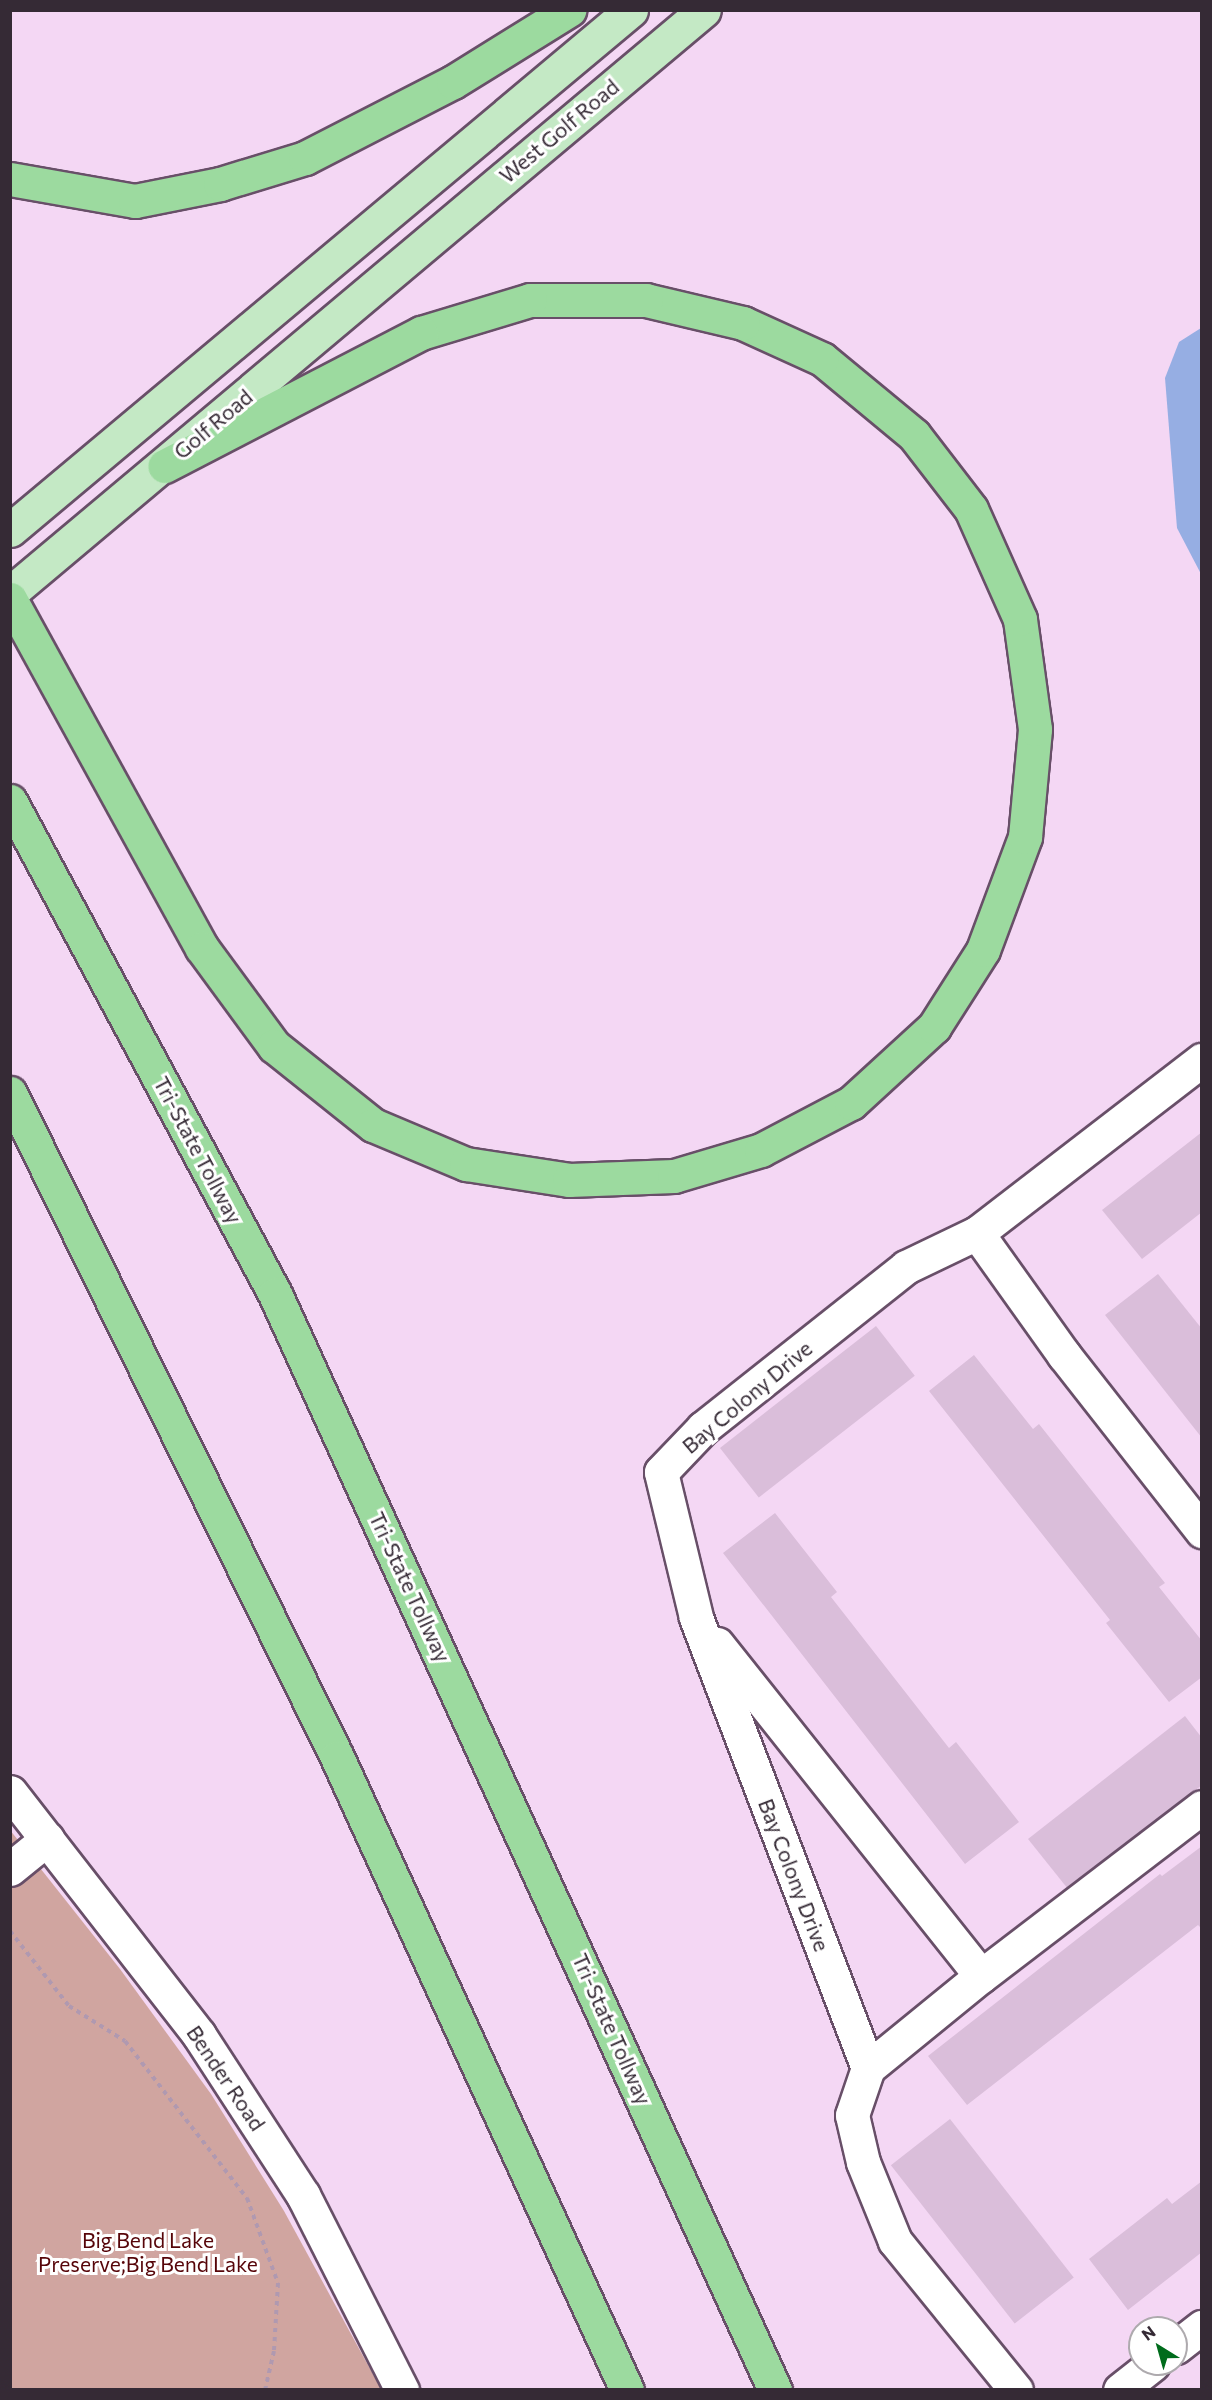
<!DOCTYPE html>
<html>
<head>
<meta charset="utf-8">
<style>
	body { margin:0 }
	#map { position:relative; width:1212px; height:2400px; overflow:hidden; background:#f4d7f4; font-family:Commissioner,sans-serif }
	div>[style] { position:absolute }
	.green>* { inset:0; background:#d0a5a0 }
	.water>* { inset:0; background:#96aee3 }
	.building>* { inset:0; background:#dabeda; transform-origin:0 0 }
	.path>* { height:4px; margin-top:-2px; transform-origin:0; background:repeating-linear-gradient(90deg,#b099b0 0 4.5px,transparent 0 9px) }
	.roads { filter:drop-shadow(2px 0 #684f68) drop-shadow(-2px 0 #684f68) drop-shadow(0 2px #684f68) drop-shadow(0 -2px #684f68) }
	.minor>* { height:33px; margin:-16.5px; padding:0 16.5px; transform-origin:16.5px; border-radius:16.5px; background:#fff }
	.major>* { height:33px; margin:-16.5px; padding:0 16.5px; transform-origin:16.5px; border-radius:16.5px; background:#c4e9c5 }
	.highway>* { height:33px; margin:-16.5px; padding:0 16.5px; transform-origin:16.5px; border-radius:16.5px; background:#9cda9f }
	span { translate:-50% -50%; white-space:nowrap; text-align:center; line-height:1.15; -webkit-text-stroke:6px #fff; paint-order:stroke }
	.street-label { font-size:21px; color:#352a35 }
	.park-label { font-size:21px; color:#560509 }
	.frame { position:absolute; inset:0; border:12px solid #352a35; pointer-events:none }
	.north { position:absolute; left:1128px; top:2316px; width:60px; height:60px; box-sizing:border-box; background:#fff; border:2px solid #aeaaae; border-radius:50%; rotate:323deg; font-size:16px; font-weight:700; line-height:24px; text-align:center; color:#352a35 }
	.north::after { content:''; display:block; margin:auto; width:21px; height:27px; background:#006c1c; clip-path:polygon(50% 0,100% 100%,50% 72%,0 100%) }
</style>
</head>
<body>
<div id="map">
	<div class="green">
		<i style="clip-path:polygon(10px 1830px,120px 1969px,211px 2094px,284px 2211px,381px 2389px,11px 2389px)"></i>
	</div>
	<div class="water">
		<i style="clip-path:polygon(1201px 328px,1201px 574px,1177px 528px,1165px 378px,1179px 342px)"></i>
	</div>
	<div class="building">
		<i style="clip-path:polygon(1202px 1132px,1202px 1212px,1142px 1259px,1102px 1210px)"></i>
		<i style="clip-path:polygon(1158px 1274px,1202px 1329px,1202px 1438px,1105px 1315px)"></i>
		<i style="left:876px;top:1326px;width:63px;height:198px;rotate:52deg"></i>
		<i style="clip-path:polygon(974px 1355px,1033px 1429px,1039px 1424px,1165px 1583px,1159px 1587px,1202px 1641px,1202px 1677px,1169px 1702px,1106px 1623px,1110px 1620px,929px 1391px)"></i>
		<i style="clip-path:polygon(775px 1513px,837px 1592px,831px 1597px,949px 1748px,956px 1742px,1019px 1822px,965px 1864px,723px 1553px)"></i>
		<i style="clip-path:polygon(1185px 1716px,1202px 1738px,1202px 1785px,1068px 1889px,1028px 1839px)"></i>
		<i style="clip-path:polygon(1202px 1846px,1202px 1929px,1198px 1925px,967px 2105px,928px 2056px,1160px 1874px,1162px 1876px)"></i>
		<i style="left:950px;top:2119px;width:201px;height:75px;rotate:52deg"></i>
		<i style="clip-path:polygon(1202px 2181px,1202px 2252px,1128px 2310px,1089px 2259px,1167px 2198px,1172px 2204px)"></i>
	</div>
	<div class="path">
		<i style="left:10px;top:1931px;width:95px;rotate:51.8deg"></i>
		<i style="left:69px;top:2006px;width:66px;rotate:32deg"></i>
		<i style="left:125px;top:2041px;width:199px;rotate:52.2deg"></i>
		<i style="left:247px;top:2198px;width:90px;rotate:70deg"></i>
		<i style="left:278px;top:2283px;width:68px;rotate:93.4deg"></i>
		<i style="left:274px;top:2351px;width:40px;rotate:103deg"></i>
	</div>
	<div class="roads">
		<div class="minor">
			<i style="left:977px;top:1233px;width:150px;rotate:54.5deg"></i>
			<i style="left:1064px;top:1355px;width:224px;rotate:51.9deg"></i>
			<i style="left:717px;top:1644px;width:424px;rotate:51.5deg"></i>
			<i style="left:10px;top:1792px;width:308px;rotate:52.1deg"></i>
			<i style="left:199px;top:2035px;width:191px;rotate:57deg"></i>
			<i style="left:303px;top:2195px;width:219px;rotate:63.1deg"></i>
			<i style="left:10px;top:1869px;width:48px;rotate:-39deg"></i>
			<i style="left:868px;top:2068px;width:146px;rotate:-39.2deg"></i>
			<i style="left:981px;top:1976px;width:278px;rotate:-37.4deg"></i>
			<i style="left:1176px;top:2347px;width:33px;rotate:-38deg"></i>
			<i style="left:1016px;top:2390px;width:192px;rotate:-129.1deg"></i>
			<i style="left:895px;top:2241px;width:85px;rotate:-112.1deg"></i>
			<i style="left:863px;top:2162px;width:48px;rotate:-103.2deg"></i>
			<i style="left:852px;top:2115px;width:50px;rotate:-71.2deg"></i>
			<i style="left:868px;top:2068px;width:483px;rotate:-110.9deg"></i>
			<i style="left:696px;top:1617px;width:149px;rotate:-103.6deg"></i>
			<i style="left:661px;top:1472px;width:61px;rotate:-46.3deg"></i>
			<i style="left:703px;top:1428px;width:259px;rotate:-38.4deg"></i>
			<i style="left:906px;top:1267px;width:79px;rotate:-25.6deg"></i>
			<i style="left:977px;top:1233px;width:284px;rotate:-37.6deg"></i>
			<i style="left:1120px;top:2390px;width:42px;rotate:-38.2deg"></i>
		</div>
		<div class="major">
			<i style="left:10px;top:530px;width:810px;rotate:-39.94deg"></i>
			<i style="left:10px;top:593px;width:906px;rotate:-40.03deg"></i>
		</div>
		<div class="highway">
			<i style="left:10px;top:179px;width:127px;rotate:10deg"></i>
			<i style="left:135px;top:201px;width:87px;rotate:-11.3deg"></i>
			<i style="left:220px;top:184px;width:89px;rotate:-17deg"></i>
			<i style="left:305px;top:158px;width:166px;rotate:-27.2deg"></i>
			<i style="left:453px;top:82px;width:137px;rotate:-31.8deg"></i>
			<i style="left:10px;top:599px;width:398px;rotate:61.2deg"></i>
			<i style="left:202px;top:948px;width:122px;rotate:53.7deg"></i>
			<i style="left:274px;top:1046px;width:127px;rotate:38.6deg"></i>
			<i style="left:373px;top:1125px;width:101px;rotate:22.8deg"></i>
			<i style="left:466px;top:1164px;width:104px;rotate:8.8deg"></i>
			<i style="left:569px;top:1180px;width:105px;rotate:-2.2deg"></i>
			<i style="left:674px;top:1176px;width:91px;rotate:-16.6deg"></i>
			<i style="left:761px;top:1150px;width:102px;rotate:-27.6deg"></i>
			<i style="left:851px;top:1103px;width:113px;rotate:-42.5deg"></i>
			<i style="left:934px;top:1027px;width:91px;rotate:-57.5deg"></i>
			<i style="left:983px;top:950px;width:121px;rotate:-69.6deg"></i>
			<i style="left:1025px;top:837px;width:108px;rotate:-84.7deg"></i>
			<i style="left:1035px;top:729px;width:111px;rotate:-97.8deg"></i>
			<i style="left:1020px;top:619px;width:120px;rotate:-114deg"></i>
			<i style="left:971px;top:509px;width:93px;rotate:-127.6deg"></i>
			<i style="left:914px;top:435px;width:119px;rotate:-140.4deg"></i>
			<i style="left:822px;top:359px;width:87px;rotate:-155.5deg"></i>
			<i style="left:743px;top:323px;width:100px;rotate:-166.7deg"></i>
			<i style="left:646px;top:300px;width:116px;rotate:180deg"></i>
			<i style="left:530px;top:300px;width:114px;rotate:163.2deg"></i>
			<i style="left:421px;top:333px;width:289px;rotate:152.6deg"></i>
			<i style="left:10px;top:801px;width:560px;rotate:61.74deg"></i>
			<i style="left:275px;top:1294px;width:1205px;rotate:65.48deg"></i>
			<i style="left:10px;top:1093px;width:740px;rotate:63.78deg"></i>
			<i style="left:337px;top:1757px;width:696px;rotate:65.39deg"></i>
		</div>
	</div>
	<div class="street-label">
		<span style="left:559px;top:131px;rotate:-40deg">West Golf Road</span>
		<span style="left:213px;top:424px;rotate:-40deg">Golf Road</span>
		<span style="left:198px;top:1150px;rotate:62deg">Tri-State Tollway</span>
		<span style="left:747px;top:1397px;rotate:-40deg">Bay Colony Drive</span>
		<span style="left:410px;top:1587px;rotate:65deg">Tri-State Tollway</span>
		<span style="left:794px;top:1875px;rotate:69deg">Bay Colony Drive</span>
		<span style="left:612px;top:2029px;rotate:66deg">Tri-State Tollway</span>
		<span style="left:226px;top:2078px;rotate:56deg">Bender Road</span>
	</div>
	<div class="park-label">
		<span style="left:148px;top:2252px">Big Bend Lake<br>Preserve;Big Bend Lake</span>
	</div>
	<div class="frame"></div>
	<div class="north">N</div>
</div>
</body>
</html>
